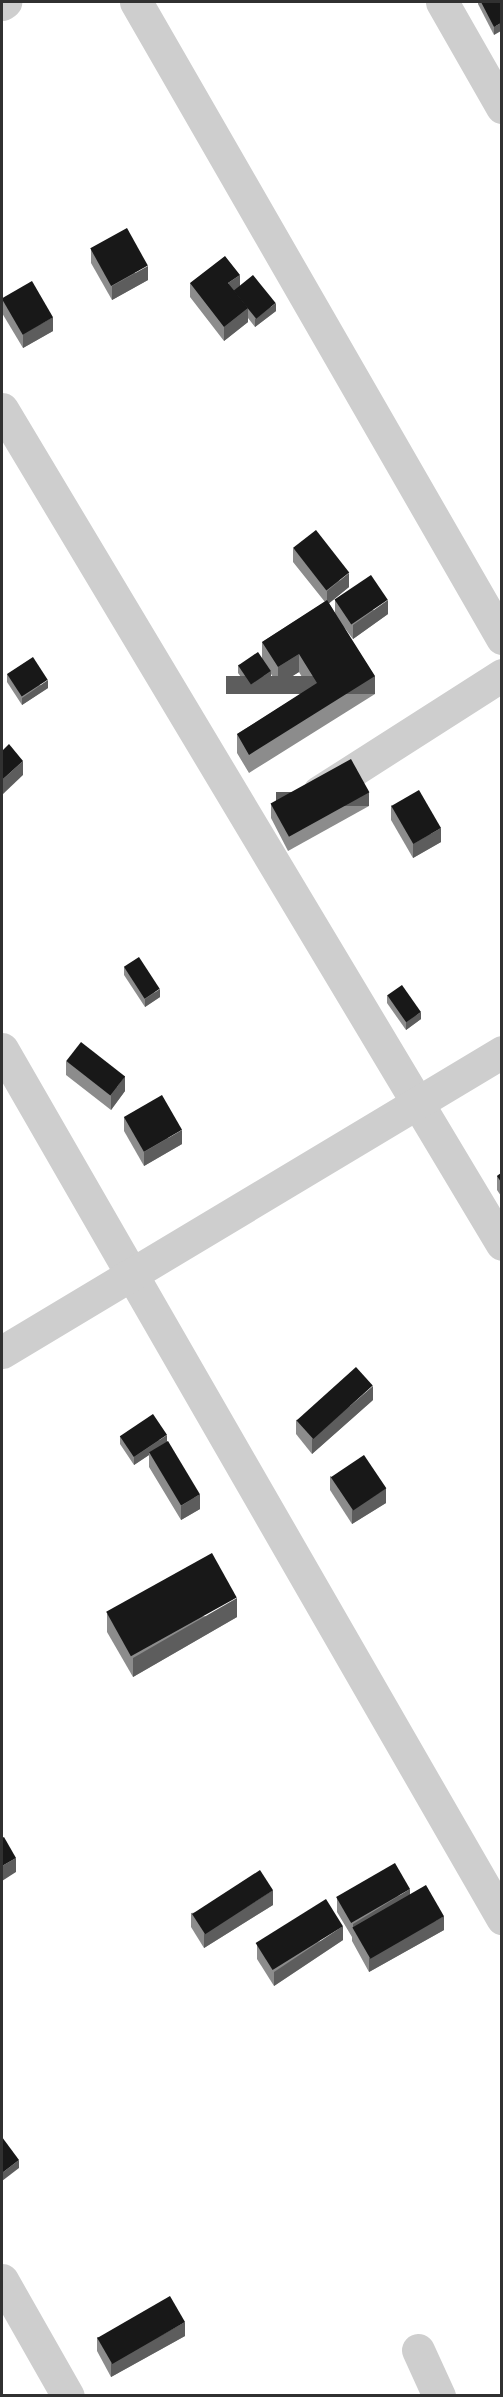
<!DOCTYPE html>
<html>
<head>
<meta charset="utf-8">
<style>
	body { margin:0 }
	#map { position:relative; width:503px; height:2397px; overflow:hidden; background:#fff; font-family:"PT Sans Narrow",sans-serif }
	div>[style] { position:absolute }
	.street>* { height:33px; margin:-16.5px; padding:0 16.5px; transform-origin:16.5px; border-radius:16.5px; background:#cecece }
	.wall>* { inset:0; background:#8c8c8c }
	.shaded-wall>* { inset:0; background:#5d5d5d; transform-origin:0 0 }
	.building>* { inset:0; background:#181818; transform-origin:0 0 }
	span { translate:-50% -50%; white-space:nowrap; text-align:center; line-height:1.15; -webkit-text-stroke:6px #fff; paint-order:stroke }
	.frame { position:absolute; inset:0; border:3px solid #313131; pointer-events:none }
</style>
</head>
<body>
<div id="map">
	<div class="street">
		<i style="left:136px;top:2px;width:734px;rotate:60.08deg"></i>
		<i style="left:442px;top:2px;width:121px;rotate:60.3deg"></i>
		<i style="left:2px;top:4px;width:4px;rotate:-34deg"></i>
		<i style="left:2px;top:409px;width:973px;rotate:59.09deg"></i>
		<i style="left:319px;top:792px;width:217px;rotate:-32.6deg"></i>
		<i style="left:2px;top:1049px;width:1003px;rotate:60.08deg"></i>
		<i style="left:2px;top:1352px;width:583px;rotate:-30.96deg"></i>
		<i style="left:2px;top:2280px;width:133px;rotate:60.4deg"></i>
		<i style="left:418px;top:2350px;width:51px;rotate:65.5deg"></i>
	</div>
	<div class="wall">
		<i style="clip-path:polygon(478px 2px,501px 2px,494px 35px,478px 4px)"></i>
		<i style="clip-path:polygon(91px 249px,148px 280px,112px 300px,91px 263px)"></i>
		<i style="clip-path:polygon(190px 283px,240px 286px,276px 311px,255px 327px,248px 318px,248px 322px,224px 341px,190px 297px)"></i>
		<i style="clip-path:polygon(2px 299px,53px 331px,23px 348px,2px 313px)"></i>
		<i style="clip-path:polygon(293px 548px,349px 587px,329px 603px,335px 613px,335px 600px,388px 614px,353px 639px,344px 627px,375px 694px,249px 773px,237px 753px,237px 734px,309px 689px,299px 672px,278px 685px,271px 674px,271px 679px,252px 692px,238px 673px,238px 665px,262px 658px,262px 642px,325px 602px,293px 562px)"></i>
		<i style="clip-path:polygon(7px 674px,48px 688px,22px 705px,7px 682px)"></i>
		<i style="clip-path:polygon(271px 804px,369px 806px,288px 851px,271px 818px)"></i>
		<i style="clip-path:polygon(391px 805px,441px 842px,413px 858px,391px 820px)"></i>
		<i style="clip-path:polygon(124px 967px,160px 997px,145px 1007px,124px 975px)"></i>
		<i style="clip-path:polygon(387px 995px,421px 1019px,406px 1030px,387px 1003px)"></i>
		<i style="clip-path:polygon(66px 1061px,125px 1091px,111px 1110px,66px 1075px)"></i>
		<i style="clip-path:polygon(124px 1117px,182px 1144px,144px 1166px,124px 1131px)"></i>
		<i style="clip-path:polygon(501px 1173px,501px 1196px,497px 1190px,497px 1176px)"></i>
		<i style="clip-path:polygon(373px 1400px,312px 1454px,296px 1434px,296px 1420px)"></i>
		<i style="clip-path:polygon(120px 1436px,167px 1441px,200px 1509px,181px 1520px,149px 1467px,149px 1455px,134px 1465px,120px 1444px)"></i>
		<i style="clip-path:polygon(330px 1476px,386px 1503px,352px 1524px,330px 1490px)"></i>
		<i style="clip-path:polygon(107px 1614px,237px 1617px,133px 1677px,107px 1632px)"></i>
		<i style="clip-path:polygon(410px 1895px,444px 1930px,369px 1972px,352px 1941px,352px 1937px,337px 1912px,337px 1898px)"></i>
		<i style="clip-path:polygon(273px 1905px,204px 1948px,191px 1927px,191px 1913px)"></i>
		<i style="clip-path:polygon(343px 1940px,274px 1986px,257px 1959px,257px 1945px)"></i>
		<i style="clip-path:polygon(185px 2336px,111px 2377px,97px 2351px,97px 2337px)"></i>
	</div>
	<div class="shaded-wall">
		<i style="clip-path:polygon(501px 23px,501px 31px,494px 35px,494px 27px)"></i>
		<i style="clip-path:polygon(148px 266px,148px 280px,112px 300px,112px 286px)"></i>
		<i style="clip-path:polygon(240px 275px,240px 289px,234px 293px,228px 283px)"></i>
		<i style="clip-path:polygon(276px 303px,276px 311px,255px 327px,255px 319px)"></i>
		<i style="clip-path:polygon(248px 308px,248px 322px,224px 341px,224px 327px)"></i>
		<i style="clip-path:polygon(53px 317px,53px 331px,23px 348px,23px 334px)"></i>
		<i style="clip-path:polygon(349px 573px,349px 587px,327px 605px,327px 591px)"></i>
		<i style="clip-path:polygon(388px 600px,388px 614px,353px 639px,353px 625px)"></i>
		<i style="clip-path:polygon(299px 654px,299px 672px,278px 685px,278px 667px)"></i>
		<i style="clip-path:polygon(271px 671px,271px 679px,252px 692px,252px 684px)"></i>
		<i style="left:375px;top:676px;width:18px;height:149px;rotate:90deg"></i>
		<i style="clip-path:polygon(48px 680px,48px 688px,22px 705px,22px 698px)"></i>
		<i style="clip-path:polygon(23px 761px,23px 775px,2px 795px,2px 780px)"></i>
		<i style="left:369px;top:792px;width:14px;height:93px;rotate:90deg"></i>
		<i style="clip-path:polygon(441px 828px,441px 842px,413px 858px,413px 844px)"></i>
		<i style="clip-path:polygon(160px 989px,160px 997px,145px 1007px,145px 999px)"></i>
		<i style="clip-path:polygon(421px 1012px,421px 1019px,406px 1030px,406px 1022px)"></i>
		<i style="clip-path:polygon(125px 1076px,125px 1091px,111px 1110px,111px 1095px)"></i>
		<i style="clip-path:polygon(182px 1130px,182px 1144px,144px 1166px,144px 1152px)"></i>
		<i style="clip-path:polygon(373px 1386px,373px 1400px,312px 1454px,312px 1439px)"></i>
		<i style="clip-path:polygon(167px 1435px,167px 1443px,149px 1453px,149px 1455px,134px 1465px,134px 1457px)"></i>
		<i style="clip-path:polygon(386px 1488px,386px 1503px,352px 1524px,352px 1510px)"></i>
		<i style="clip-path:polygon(200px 1494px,200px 1509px,181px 1520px,181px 1506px)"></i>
		<i style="clip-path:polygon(237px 1598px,237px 1617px,133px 1677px,133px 1658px)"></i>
		<i style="clip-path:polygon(16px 1858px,16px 1872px,2px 1881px,2px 1866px)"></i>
		<i style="clip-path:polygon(410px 1889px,410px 1903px,353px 1928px,353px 1924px)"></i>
		<i style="clip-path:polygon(273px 1890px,273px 1905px,204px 1948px,204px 1934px)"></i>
		<i style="clip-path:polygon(444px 1916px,444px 1930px,369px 1972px,369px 1958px)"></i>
		<i style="clip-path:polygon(343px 1926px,343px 1940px,274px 1986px,274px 1972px)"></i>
		<i style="clip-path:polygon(19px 2160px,19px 2168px,2px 2181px,2px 2173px)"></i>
		<i style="clip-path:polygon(185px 2322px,185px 2336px,111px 2377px,111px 2363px)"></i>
	</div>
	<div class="building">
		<i style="clip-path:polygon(481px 2px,501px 2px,501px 23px,494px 27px)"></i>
		<i style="left:127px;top:228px;width:43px;height:42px;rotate:61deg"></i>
		<i style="clip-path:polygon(225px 256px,240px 275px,228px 283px,248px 308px,224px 327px,190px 283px)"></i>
		<i style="left:253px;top:275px;width:36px;height:25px;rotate:51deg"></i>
		<i style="left:32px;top:281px;width:42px;height:35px;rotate:60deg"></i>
		<i style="left:316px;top:530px;width:54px;height:29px;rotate:52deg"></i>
		<i style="left:371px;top:575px;width:30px;height:44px;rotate:56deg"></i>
		<i style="clip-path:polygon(327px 600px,375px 676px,249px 755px,237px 734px,317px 683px,299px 654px,278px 667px,262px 642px)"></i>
		<i style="left:258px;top:652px;width:23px;height:24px;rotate:56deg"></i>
		<i style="left:33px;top:657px;width:27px;height:31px;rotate:57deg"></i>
		<i style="clip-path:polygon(9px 744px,23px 761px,2px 780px,2px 751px)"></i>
		<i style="left:351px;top:759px;width:38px;height:92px;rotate:61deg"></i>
		<i style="left:419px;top:790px;width:44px;height:32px;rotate:60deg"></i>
		<i style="left:139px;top:957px;width:38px;height:18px;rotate:57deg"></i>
		<i style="left:402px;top:985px;width:33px;height:18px;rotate:55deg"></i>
		<i style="left:81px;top:1042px;width:56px;height:24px;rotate:38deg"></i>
		<i style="left:162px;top:1095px;width:40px;height:44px;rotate:60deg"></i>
		<i style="clip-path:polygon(501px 1173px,501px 1182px,497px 1176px)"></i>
		<i style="left:356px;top:1367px;width:25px;height:80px;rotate:48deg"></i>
		<i style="left:153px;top:1414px;width:25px;height:40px;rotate:56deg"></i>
		<i style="left:168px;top:1441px;width:62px;height:22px;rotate:59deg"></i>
		<i style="left:364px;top:1455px;width:40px;height:40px;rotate:56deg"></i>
		<i style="left:212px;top:1553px;width:51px;height:121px;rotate:61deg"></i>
		<i style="clip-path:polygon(4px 1837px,16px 1858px,2px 1866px,2px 1838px)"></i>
		<i style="left:395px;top:1863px;width:30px;height:68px;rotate:60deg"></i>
		<i style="left:260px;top:1870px;width:24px;height:81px;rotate:57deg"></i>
		<i style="left:426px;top:1885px;width:36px;height:85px;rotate:60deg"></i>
		<i style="left:326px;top:1899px;width:32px;height:83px;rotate:58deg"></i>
		<i style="clip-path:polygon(2px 2137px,19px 2160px,2px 2173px)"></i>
		<i style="left:170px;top:2296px;width:30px;height:84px;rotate:60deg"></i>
	</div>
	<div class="frame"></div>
</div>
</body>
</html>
